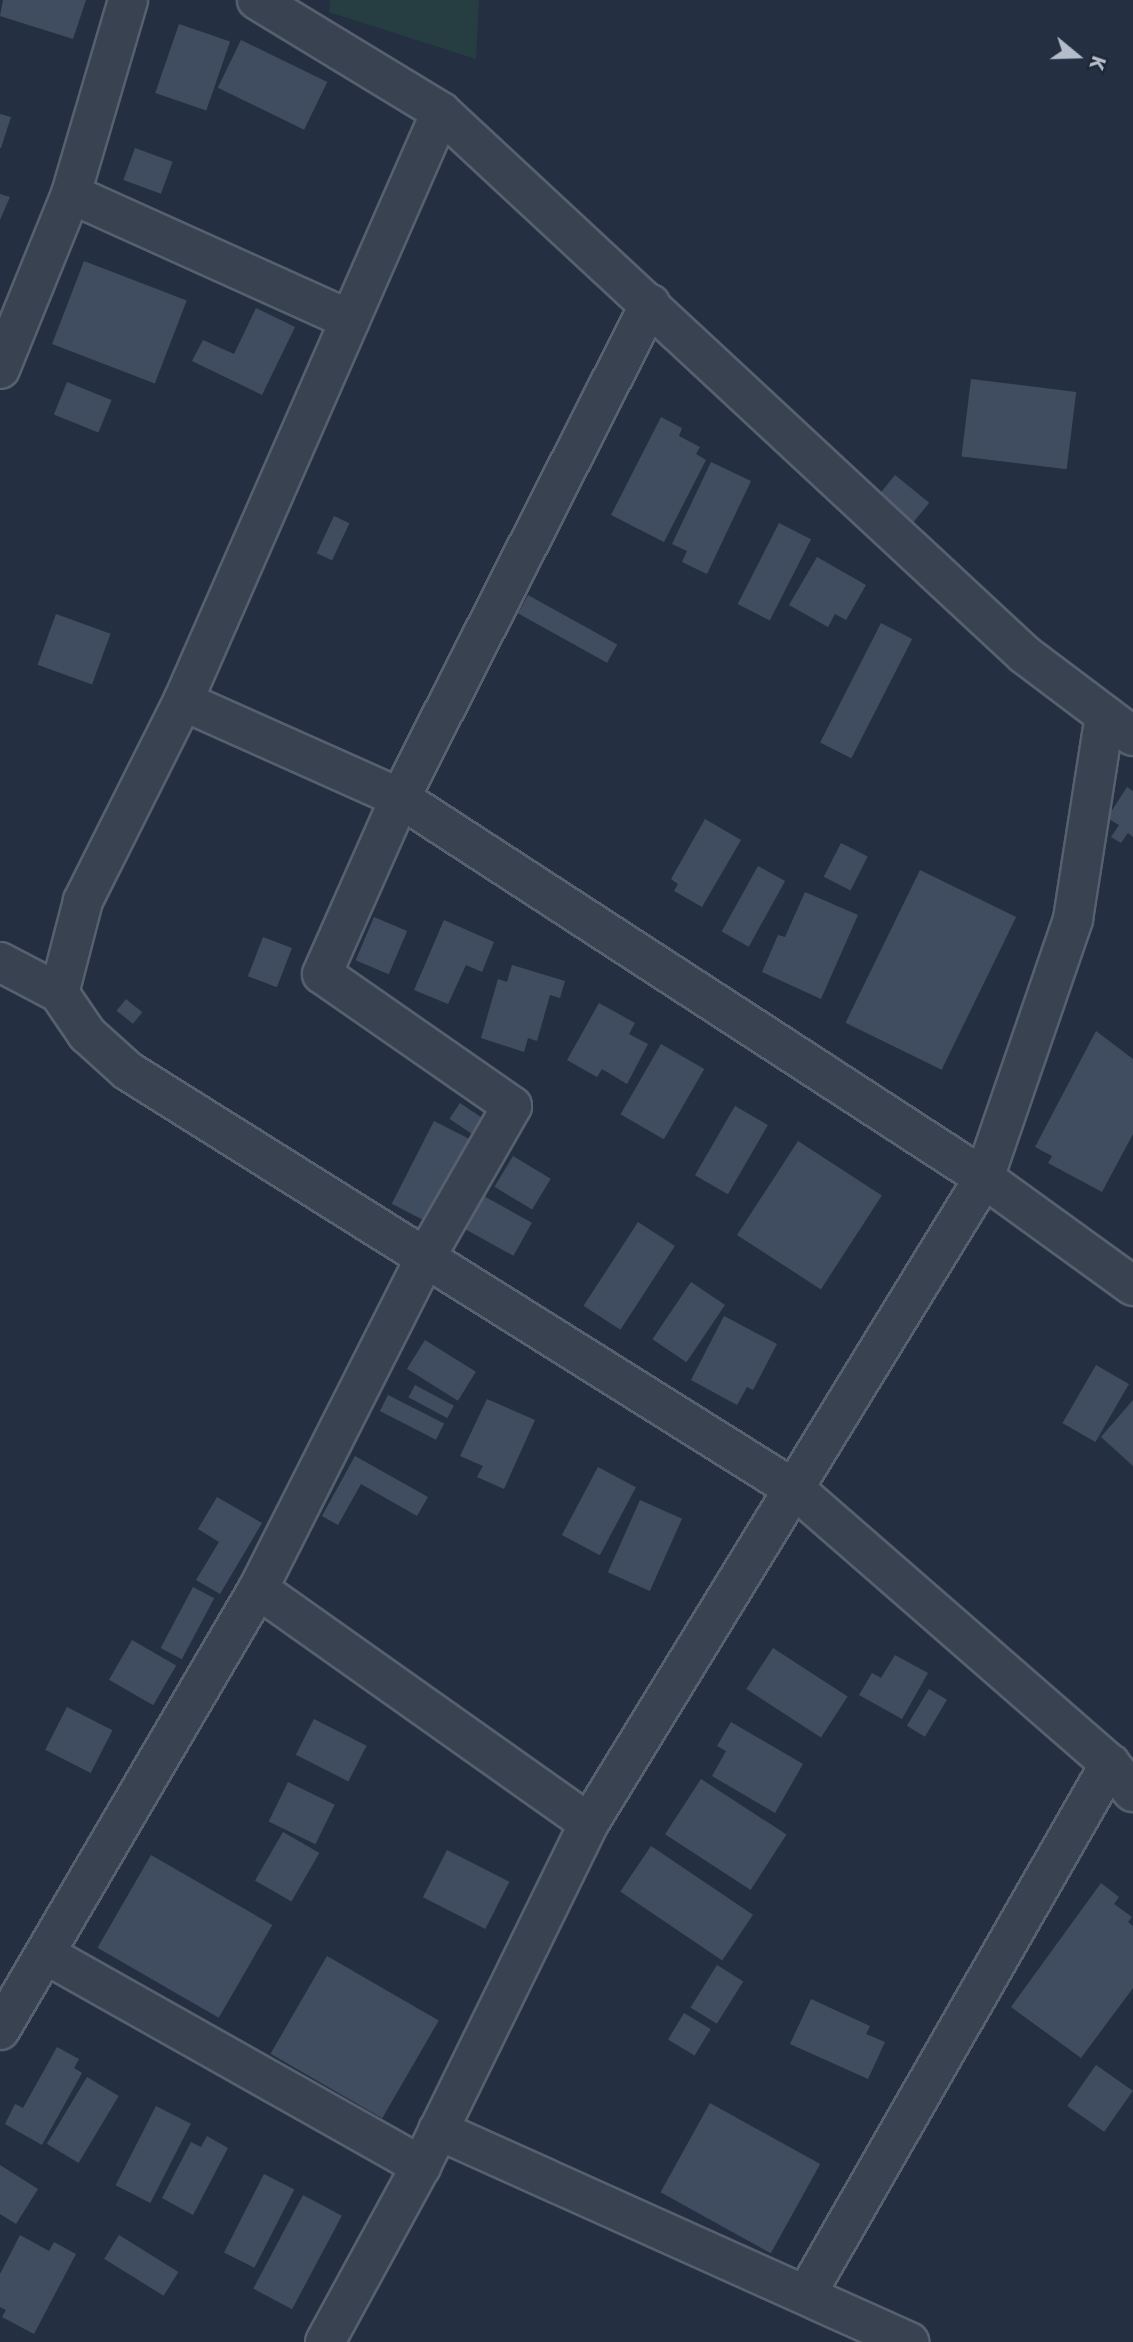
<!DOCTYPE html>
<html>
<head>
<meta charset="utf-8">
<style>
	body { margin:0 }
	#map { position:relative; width:1133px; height:2342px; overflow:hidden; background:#243041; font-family:Poppins,sans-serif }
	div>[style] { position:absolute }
	.green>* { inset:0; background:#263e42 }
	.building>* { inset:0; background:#404d61; transform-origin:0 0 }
	.roads { filter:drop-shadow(2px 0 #56606e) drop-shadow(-2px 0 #56606e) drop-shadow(0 2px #56606e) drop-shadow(0 -2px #56606e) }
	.minor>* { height:38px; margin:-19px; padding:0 19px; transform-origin:19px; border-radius:19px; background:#384251 }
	span { translate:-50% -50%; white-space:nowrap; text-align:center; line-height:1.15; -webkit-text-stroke:6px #1d2736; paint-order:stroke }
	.north { position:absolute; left:1042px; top:21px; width:70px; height:70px; -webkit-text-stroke:5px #1d2736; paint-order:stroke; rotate:109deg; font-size:19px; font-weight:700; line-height:28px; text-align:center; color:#b5bdcb }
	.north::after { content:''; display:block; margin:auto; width:24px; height:32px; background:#b5bdcb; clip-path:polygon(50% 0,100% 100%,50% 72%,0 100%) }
</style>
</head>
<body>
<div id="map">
	<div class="green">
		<i style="clip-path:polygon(330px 0,479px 0,476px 59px,329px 12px)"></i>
	</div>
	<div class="building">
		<i style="clip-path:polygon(3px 0,86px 0,73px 39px,0 16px)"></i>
		<i style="left:179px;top:24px;width:54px;height:73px;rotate:19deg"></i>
		<i style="left:241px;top:40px;width:96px;height:53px;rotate:26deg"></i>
		<i style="clip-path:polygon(0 114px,11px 117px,1px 148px,0 148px)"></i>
		<i style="left:135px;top:148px;width:40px;height:34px;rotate:20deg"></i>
		<i style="clip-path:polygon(0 194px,10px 197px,0 220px)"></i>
		<i style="left:84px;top:261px;width:110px;height:89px;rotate:21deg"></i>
		<i style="clip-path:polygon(256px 308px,295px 327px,262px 395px,192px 361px,203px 340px,234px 354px)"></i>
		<i style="left:971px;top:379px;width:106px;height:78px;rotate:7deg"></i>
		<i style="left:67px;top:382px;width:48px;height:35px;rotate:22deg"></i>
		<i style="clip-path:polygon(661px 417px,682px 428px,679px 436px,700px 447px,696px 454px,706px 460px,664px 542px,611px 515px)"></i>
		<i style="clip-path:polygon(711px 462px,751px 481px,707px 574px,682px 562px,687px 551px,672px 544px)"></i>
		<i style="left:895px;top:475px;width:44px;height:35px;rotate:39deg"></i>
		<i style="left:334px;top:516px;width:17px;height:41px;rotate:25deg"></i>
		<i style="left:779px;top:523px;width:36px;height:91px;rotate:27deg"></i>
		<i style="clip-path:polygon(817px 557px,866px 585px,846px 620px,835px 614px,828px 627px,789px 605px)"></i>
		<i style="left:528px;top:595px;width:102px;height:21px;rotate:29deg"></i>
		<i style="left:56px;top:614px;width:58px;height:54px;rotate:20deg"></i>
		<i style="left:881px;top:623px;width:35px;height:134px;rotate:27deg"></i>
		<i style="clip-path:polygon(1127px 787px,1133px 791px,1133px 837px,1128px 833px,1121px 843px,1111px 837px,1119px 825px,1107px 818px)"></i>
		<i style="clip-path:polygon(705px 819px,741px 840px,702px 907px,674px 891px,678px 884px,671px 879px)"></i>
		<i style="left:841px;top:843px;width:30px;height:38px;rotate:27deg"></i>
		<i style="left:758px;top:866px;width:31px;height:75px;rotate:29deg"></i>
		<i style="left:920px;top:870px;width:107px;height:170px;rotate:26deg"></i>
		<i style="clip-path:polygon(805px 892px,858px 915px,821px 999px,762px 972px,778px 935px,785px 937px)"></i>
		<i style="left:374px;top:917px;width:36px;height:47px;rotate:23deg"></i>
		<i style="clip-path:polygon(444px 920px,494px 942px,482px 972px,466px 965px,448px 1004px,414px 990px)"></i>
		<i style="left:263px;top:937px;width:31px;height:42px;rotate:21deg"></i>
		<i style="clip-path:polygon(512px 965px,565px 981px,560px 998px,550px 995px,537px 1041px,528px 1038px,524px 1052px,481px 1038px,498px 979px,507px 982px)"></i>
		<i style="left:126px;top:999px;width:21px;height:15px;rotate:39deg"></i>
		<i style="clip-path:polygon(599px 1003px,635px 1023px,629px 1034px,648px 1044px,627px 1084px,602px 1069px,597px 1077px,567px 1060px)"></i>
		<i style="clip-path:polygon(1096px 1031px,1133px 1059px,1133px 1134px,1102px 1192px,1048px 1163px,1052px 1156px,1035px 1147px)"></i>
		<i style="left:661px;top:1044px;width:50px;height:81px;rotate:30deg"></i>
		<i style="left:460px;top:1103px;width:29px;height:19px;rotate:34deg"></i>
		<i style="left:735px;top:1106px;width:38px;height:80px;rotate:30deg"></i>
		<i style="left:434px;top:1121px;width:42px;height:93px;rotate:27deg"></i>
		<i style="left:798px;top:1141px;width:100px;height:112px;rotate:33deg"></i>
		<i style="left:513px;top:1156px;width:44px;height:36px;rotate:31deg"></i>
		<i style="left:482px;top:1195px;width:57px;height:38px;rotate:29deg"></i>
		<i style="left:638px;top:1222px;width:44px;height:100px;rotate:33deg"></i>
		<i style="left:691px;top:1282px;width:41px;height:69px;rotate:34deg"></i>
		<i style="clip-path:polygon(724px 1316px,777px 1344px,753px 1390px,747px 1387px,737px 1405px,691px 1380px)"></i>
		<i style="left:425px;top:1340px;width:60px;height:34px;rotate:32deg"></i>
		<i style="left:1096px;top:1365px;width:38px;height:67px;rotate:30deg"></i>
		<i style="left:415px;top:1385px;width:44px;height:14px;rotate:28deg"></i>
		<i style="left:388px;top:1395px;width:63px;height:18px;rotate:27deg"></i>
		<i style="clip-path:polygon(487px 1399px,535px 1420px,504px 1489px,477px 1477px,483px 1466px,460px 1456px)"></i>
		<i style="clip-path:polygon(1133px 1400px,1133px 1466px,1101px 1437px)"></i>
		<i style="clip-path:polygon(355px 1456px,428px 1497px,417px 1516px,361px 1484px,338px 1525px,322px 1516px)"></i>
		<i style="left:598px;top:1467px;width:43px;height:77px;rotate:28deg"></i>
		<i style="clip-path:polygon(217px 1497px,262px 1523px,220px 1594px,196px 1580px,219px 1542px,198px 1529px)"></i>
		<i style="left:640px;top:1500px;width:46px;height:79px;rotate:24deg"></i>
		<i style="left:193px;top:1587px;width:24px;height:69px;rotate:28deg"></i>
		<i style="left:132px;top:1640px;width:51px;height:46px;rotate:30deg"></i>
		<i style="left:773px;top:1648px;width:89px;height:49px;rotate:33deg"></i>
		<i style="clip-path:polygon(895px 1655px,928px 1673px,902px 1719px,859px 1695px,872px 1673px,881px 1678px)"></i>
		<i style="left:929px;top:1689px;width:21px;height:43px;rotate:31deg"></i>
		<i style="left:67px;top:1707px;width:51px;height:48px;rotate:27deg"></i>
		<i style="left:314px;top:1719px;width:59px;height:40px;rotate:27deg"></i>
		<i style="clip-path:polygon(731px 1722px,803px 1764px,775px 1813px,712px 1776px,726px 1751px,717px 1746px)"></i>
		<i style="left:701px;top:1779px;width:102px;height:66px;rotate:33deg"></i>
		<i style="left:288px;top:1782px;width:52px;height:44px;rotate:26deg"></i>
		<i style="left:283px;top:1832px;width:42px;height:56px;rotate:30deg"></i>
		<i style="left:651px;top:1846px;width:123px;height:55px;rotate:34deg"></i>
		<i style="left:447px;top:1850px;width:70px;height:53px;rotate:27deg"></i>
		<i style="left:151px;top:1855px;width:140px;height:107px;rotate:30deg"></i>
		<i style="clip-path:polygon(1101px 1883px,1119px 1897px,1114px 1904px,1132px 1917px,1128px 1922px,1133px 1926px,1133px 1988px,1081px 2058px,1011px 2007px)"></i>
		<i style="left:327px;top:1956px;width:129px;height:113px;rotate:30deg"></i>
		<i style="left:717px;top:1965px;width:31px;height:50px;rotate:32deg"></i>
		<i style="clip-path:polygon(811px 1999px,870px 2026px,866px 2034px,885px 2042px,868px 2079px,790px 2044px)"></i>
		<i style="left:684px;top:2013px;width:31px;height:31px;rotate:31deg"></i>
		<i style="clip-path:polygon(57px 2047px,79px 2059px,74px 2068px,82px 2073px,42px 2145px,5px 2124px,15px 2104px,23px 2108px)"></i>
		<i style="left:1096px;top:2065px;width:45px;height:50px;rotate:35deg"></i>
		<i style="left:87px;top:2077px;width:37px;height:78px;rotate:31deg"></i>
		<i style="left:710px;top:2103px;width:126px;height:102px;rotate:29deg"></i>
		<i style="left:156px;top:2106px;width:39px;height:89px;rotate:27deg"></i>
		<i style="clip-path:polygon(207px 2136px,228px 2148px,193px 2215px,162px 2198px,191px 2142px,201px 2147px)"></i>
		<i style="clip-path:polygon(0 2165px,38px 2189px,16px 2224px,0 2214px)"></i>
		<i style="left:264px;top:2174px;width:34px;height:88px;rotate:27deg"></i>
		<i style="left:303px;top:2195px;width:44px;height:106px;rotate:28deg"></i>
		<i style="clip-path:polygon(20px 2235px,49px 2251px,54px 2242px,76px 2254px,34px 2334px,2px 2317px,6px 2310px,0 2307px,0 2274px)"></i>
		<i style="left:119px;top:2235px;width:70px;height:28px;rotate:32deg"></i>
	</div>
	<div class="roads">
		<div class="minor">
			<i style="left:257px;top:0;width:215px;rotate:31.3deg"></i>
			<i style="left:441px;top:112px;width:796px;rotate:42.91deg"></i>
			<i style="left:1024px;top:654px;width:136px;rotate:37deg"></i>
			<i style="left:441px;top:112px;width:643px;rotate:113.65deg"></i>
			<i style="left:183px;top:701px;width:224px;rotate:116.6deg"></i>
			<i style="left:83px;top:901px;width:95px;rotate:104.6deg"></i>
			<i style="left:59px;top:993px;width:50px;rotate:55.7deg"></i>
			<i style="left:87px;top:1034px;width:55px;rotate:42.1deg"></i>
			<i style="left:128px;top:1071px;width:790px;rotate:32.12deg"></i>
			<i style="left:797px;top:1491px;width:415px;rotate:41.1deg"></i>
			<i style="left:1110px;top:1764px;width:36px;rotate:51deg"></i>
			<i style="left:71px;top:194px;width:306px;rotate:24.3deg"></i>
			<i style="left:0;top:369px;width:189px;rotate:-67.9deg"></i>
			<i style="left:71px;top:194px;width:202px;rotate:-73.6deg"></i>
			<i style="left:183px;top:701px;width:238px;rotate:24.1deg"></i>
			<i style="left:400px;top:798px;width:697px;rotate:33.05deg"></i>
			<i style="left:984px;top:1178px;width:184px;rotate:35.9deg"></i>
			<i style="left:0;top:962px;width:67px;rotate:27.7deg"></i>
			<i style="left:258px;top:1589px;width:405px;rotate:35.3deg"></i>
			<i style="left:45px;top:1954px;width:432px;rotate:29.4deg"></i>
			<i style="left:0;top:2030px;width:511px;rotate:-59.67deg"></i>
			<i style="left:258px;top:1589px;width:371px;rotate:-63.2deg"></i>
			<i style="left:425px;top:1258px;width:175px;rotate:-60.2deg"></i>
			<i style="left:512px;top:1106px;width:231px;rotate:-145.2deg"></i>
			<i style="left:322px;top:974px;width:193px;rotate:-66.1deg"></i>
			<i style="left:400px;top:798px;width:554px;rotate:-63.16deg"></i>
			<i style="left:438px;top:2130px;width:517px;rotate:24.23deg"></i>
			<i style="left:807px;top:2293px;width:610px;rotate:-60.2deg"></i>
			<i style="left:325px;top:2342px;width:200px;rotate:-61.4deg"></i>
			<i style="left:421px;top:2166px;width:382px;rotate:-63.9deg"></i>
			<i style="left:589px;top:1823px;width:756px;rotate:-58.52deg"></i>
			<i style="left:984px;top:1178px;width:274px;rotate:-71deg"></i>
			<i style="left:1073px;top:919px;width:206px;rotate:-81.1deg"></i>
		</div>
	</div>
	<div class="north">K</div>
</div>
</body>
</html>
